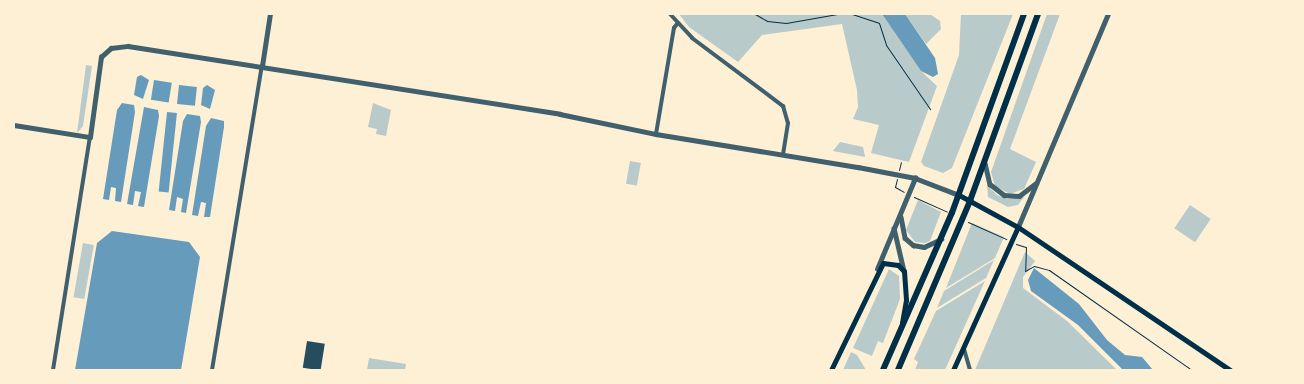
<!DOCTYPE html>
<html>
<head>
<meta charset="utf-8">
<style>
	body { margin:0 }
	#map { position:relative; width:1304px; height:384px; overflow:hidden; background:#fdf0d5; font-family:"PT Sans Narrow",sans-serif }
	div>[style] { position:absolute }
	.green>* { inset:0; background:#b9caca; transform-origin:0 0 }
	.water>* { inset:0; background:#669bbc; transform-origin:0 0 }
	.building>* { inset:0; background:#264d5e; transform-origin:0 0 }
	.path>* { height:1px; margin:-0.5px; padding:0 0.5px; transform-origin:0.5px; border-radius:0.5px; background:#003049 }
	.minor>* { height:4px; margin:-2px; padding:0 2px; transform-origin:2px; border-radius:2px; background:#3f606c }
	.tertiary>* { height:4.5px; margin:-2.25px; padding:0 2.25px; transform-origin:2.25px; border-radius:2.25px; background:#3f606c }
	.secondary>* { height:5px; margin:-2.5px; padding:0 2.5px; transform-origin:2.5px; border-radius:2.5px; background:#003049 }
	.primary>* { height:5.5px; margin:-2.75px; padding:0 2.75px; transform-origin:2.75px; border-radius:2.75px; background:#003049 }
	span { translate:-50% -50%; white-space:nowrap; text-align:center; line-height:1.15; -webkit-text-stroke:4px #fdf0d5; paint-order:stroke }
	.frame { position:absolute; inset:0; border:15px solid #fdf0d5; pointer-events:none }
</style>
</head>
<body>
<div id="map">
	<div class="green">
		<i style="clip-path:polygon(679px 14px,882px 14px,921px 71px,937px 86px,909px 162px,871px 153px,879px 125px,853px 119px,858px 107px,857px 90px,842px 24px,762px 35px,738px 62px,689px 27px)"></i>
		<i style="clip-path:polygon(905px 14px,930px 14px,940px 21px,941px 29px,926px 44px)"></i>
		<i style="clip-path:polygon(961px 14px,1013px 14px,952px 168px,943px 173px,924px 166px,921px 162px,959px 55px)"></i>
		<i style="clip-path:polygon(1047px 14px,1060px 14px,1010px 149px,1036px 162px,1024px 189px,1010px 194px,995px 186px,991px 172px)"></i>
		<i style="clip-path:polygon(86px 65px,92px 66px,83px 126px,77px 133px)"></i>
		<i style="clip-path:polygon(373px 103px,391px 110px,386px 136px,376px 134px,377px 129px,368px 127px)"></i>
		<i style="clip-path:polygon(840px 142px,863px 147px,865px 157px,833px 151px)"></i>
		<i style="left:630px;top:161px;width:11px;height:23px;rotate:10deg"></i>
		<i style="clip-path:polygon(987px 185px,997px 195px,1007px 199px,1024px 197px,1018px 205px,1008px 207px,988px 197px)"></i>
		<i style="clip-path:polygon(918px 200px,941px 212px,930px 241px,925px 243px,915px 242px,906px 230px)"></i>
		<i style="left:1190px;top:205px;width:25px;height:28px;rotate:34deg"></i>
		<i style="clip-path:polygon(972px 223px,1004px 237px,995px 258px,946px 288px)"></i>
		<i style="left:83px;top:243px;width:11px;height:55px;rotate:10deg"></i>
		<i style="clip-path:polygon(1025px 252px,1035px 261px,1023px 277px,1023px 288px,1067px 321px,1117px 370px,975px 370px)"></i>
		<i style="clip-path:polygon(994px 260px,986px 278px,937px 308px,944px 291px)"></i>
		<i style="clip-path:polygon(889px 269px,899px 276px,900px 299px,883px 343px,878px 341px,872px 356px,853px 348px)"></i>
		<i style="clip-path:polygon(985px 281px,945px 370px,915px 370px,918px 362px,914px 359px,936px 311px)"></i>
		<i style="clip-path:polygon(851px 352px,857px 355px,866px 370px,843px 370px)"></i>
		<i style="clip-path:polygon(369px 358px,406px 364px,405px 370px,367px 370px)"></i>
	</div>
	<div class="water">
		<i style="clip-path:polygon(882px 14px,905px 14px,935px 58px,938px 74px,933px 77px,921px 71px)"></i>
		<i style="clip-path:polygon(141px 75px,149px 80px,143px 99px,134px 95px,137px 77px)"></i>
		<i style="left:154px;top:80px;width:18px;height:20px;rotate:9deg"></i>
		<i style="left:179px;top:85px;width:18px;height:19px;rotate:6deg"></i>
		<i style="clip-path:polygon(207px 85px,215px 90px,210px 109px,201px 105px,203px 88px)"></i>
		<i style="clip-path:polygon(122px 103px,134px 105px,135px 112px,121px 202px,115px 201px,116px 188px,111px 187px,109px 200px,103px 199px,117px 110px)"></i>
		<i style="clip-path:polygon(144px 107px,158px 110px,159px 116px,144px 207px,138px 206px,141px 192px,135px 191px,133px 205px,127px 204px)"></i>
		<i style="left:167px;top:112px;width:10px;height:80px;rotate:6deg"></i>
		<i style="clip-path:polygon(187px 114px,200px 116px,201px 122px,186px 213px,181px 212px,183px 199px,177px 197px,175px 211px,169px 210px,183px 121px)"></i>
		<i style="clip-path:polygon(211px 118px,224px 121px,224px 127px,210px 217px,204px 217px,206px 203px,201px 202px,198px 216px,192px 215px,206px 126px)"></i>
		<i style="clip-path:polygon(112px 231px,189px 242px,200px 257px,181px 370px,75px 370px,97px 243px)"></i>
		<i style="clip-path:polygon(1034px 268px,1079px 304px,1107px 340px,1125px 355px,1142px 357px,1153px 370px,1123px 370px,1078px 325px,1031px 291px,1028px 280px)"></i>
	</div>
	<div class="building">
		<i style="left:307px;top:341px;width:18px;height:27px;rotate:9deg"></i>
	</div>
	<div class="path">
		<i style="left:755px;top:14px;width:14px;rotate:30deg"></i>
		<i style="left:767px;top:21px;width:19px;rotate:6deg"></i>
		<i style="left:786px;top:23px;width:52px;rotate:-10deg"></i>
		<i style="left:852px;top:14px;width:28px;rotate:18deg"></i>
		<i style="left:879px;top:23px;width:23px;rotate:72deg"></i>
		<i style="left:886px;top:45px;width:78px;rotate:55.5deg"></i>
		<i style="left:899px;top:170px;width:8px;rotate:-76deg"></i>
		<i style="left:897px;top:179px;width:8px;rotate:104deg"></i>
		<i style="left:895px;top:187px;width:10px;rotate:29deg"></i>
		<i style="left:914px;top:197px;width:36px;rotate:24deg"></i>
		<i style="left:968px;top:222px;width:42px;rotate:24.1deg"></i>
		<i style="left:1016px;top:244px;width:10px;rotate:17deg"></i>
		<i style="left:1026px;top:247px;width:23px;rotate:92deg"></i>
		<i style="left:1025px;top:271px;width:10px;rotate:-29deg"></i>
		<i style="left:1034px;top:266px;width:16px;rotate:15deg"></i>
		<i style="left:1049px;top:270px;width:174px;rotate:35deg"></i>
	</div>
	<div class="minor">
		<i style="left:670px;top:14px;width:33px;rotate:47deg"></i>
		<i style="left:692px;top:38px;width:114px;rotate:36.8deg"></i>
		<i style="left:783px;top:106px;width:18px;rotate:74deg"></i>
		<i style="left:788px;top:123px;width:31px;rotate:99deg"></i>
		<i style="left:656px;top:134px;width:108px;rotate:-80.4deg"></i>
		<i style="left:674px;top:28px;width:5px;rotate:-53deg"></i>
		<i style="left:964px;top:349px;width:22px;rotate:74deg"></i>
		<i style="left:53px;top:370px;width:236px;rotate:-81deg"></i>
		<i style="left:212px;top:370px;width:308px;rotate:-80.7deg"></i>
	</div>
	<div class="tertiary">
		<i style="left:262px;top:66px;width:53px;rotate:-81.3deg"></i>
		<i style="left:14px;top:125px;width:77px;rotate:9deg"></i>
		<i style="left:90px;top:137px;width:81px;rotate:-82.2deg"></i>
		<i style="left:101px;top:57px;width:13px;rotate:-42deg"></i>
		<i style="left:111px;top:48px;width:17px;rotate:-7deg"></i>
		<i style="left:128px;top:46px;width:437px;rotate:8.9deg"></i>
		<i style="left:560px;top:114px;width:98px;rotate:11.8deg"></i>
		<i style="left:656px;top:134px;width:205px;rotate:9.3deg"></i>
		<i style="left:858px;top:167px;width:58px;rotate:10.9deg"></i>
		<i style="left:915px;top:178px;width:47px;rotate:21.1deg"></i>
		<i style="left:985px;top:163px;width:22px;rotate:77deg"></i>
		<i style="left:990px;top:184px;width:18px;rotate:38deg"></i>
		<i style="left:1004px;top:195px;width:15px;rotate:4deg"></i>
		<i style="left:1019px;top:196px;width:20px;rotate:-37deg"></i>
		<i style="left:901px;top:217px;width:21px;rotate:79deg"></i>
		<i style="left:905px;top:238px;width:11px;rotate:41deg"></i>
		<i style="left:913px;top:245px;width:11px;rotate:10deg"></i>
		<i style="left:924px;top:247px;width:19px;rotate:-25deg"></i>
		<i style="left:1018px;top:227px;width:231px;rotate:-67.1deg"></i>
		<i style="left:894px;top:228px;width:44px;rotate:76.9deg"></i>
		<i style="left:877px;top:269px;width:99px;rotate:-67.3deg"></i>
	</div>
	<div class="secondary">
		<i style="left:959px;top:195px;width:67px;rotate:28.5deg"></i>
		<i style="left:1018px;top:227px;width:256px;rotate:34deg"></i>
		<i style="left:831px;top:370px;width:119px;rotate:-64.1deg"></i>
		<i style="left:883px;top:263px;width:15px;rotate:8deg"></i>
		<i style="left:898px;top:265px;width:8px;rotate:45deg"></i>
		<i style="left:904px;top:271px;width:29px;rotate:86deg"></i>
		<i style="left:906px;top:300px;width:23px;rotate:100deg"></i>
		<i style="left:953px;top:370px;width:157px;rotate:-65.6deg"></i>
	</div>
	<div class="primary">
		<i style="left:883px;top:370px;width:171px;rotate:-66.3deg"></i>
		<i style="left:952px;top:213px;width:212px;rotate:-70.1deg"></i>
		<i style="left:898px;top:370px;width:184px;rotate:-66.9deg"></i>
		<i style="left:970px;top:201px;width:199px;rotate:-70deg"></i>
	</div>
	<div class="frame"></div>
</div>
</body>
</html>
